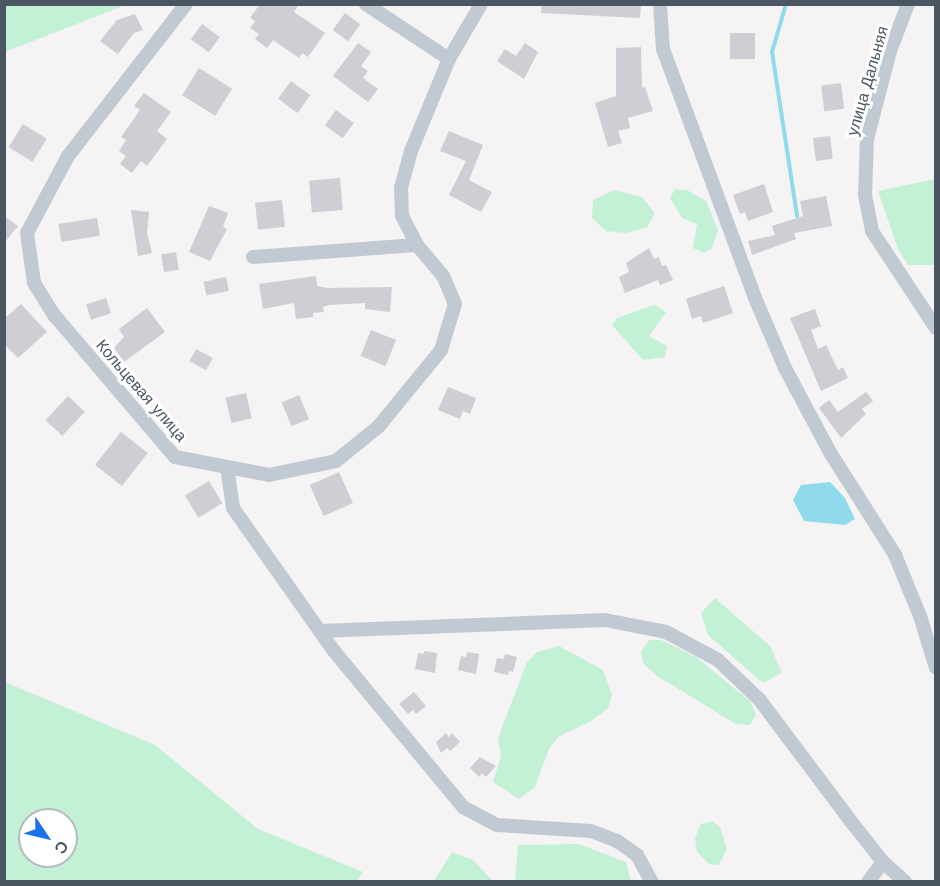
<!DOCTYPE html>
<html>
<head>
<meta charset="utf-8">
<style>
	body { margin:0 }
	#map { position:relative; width:940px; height:886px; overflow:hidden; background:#f5f3f3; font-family:"Work Sans",sans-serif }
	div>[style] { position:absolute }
	.green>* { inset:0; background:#c3f1d5 }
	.water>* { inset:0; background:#90daee }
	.stream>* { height:4px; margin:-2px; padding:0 2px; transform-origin:2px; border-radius:2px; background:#90daee }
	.building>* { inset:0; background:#cdcfd5; transform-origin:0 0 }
	.street>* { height:14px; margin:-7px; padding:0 7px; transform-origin:7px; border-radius:7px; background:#c1cad2 }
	span { translate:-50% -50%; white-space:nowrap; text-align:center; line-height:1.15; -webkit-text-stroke:6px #fff; paint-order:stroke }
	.street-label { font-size:16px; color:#4a5661 }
	.frame { position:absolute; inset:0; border:6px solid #4a5661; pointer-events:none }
	.north { position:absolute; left:18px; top:808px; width:60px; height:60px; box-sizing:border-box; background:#fff; border:2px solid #b7bbc0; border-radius:50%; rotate:125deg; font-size:16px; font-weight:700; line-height:24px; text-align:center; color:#4a5661 }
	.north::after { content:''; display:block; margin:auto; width:21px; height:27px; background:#1a73e8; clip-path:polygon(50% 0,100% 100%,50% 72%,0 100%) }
</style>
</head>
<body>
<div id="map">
	<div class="green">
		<i style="clip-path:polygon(5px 4px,125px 4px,125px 5px,5px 52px)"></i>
		<i style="clip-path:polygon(935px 179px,935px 265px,908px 265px,898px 249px,878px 191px)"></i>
		<i style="clip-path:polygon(675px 189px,687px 190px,706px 201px,718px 230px,712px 248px,704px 253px,693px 248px,697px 224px,682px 218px,670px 198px)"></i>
		<i style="clip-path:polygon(614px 190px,642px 197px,655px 213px,647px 227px,626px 233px,606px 231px,592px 218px,593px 200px)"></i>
		<i style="clip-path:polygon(654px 305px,666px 312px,649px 336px,667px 346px,665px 357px,643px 360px,612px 325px,617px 318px)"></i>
		<i style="clip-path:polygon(715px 598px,770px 646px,782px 673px,763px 683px,708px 635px,701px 613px)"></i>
		<i style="clip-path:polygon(649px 640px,661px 640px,696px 657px,751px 702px,756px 715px,750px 725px,736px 724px,657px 676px,643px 663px,641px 652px)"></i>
		<i style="clip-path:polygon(559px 646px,603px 670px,612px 695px,608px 708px,591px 721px,558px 737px,549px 749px,535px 787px,519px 799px,493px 782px,501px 756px,498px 738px,527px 662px,537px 652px)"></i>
		<i style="clip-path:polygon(evenodd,5px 682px,155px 745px,258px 829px,363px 872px,356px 882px,5px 881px,5px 682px,30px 820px,66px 820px,66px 856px,30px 856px,30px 820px)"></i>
		<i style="clip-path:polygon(712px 821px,720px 827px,727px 849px,719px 865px,709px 864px,697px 852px,695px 838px,701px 824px)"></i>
		<i style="clip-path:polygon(579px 844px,626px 862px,631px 881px,515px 881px,518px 845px)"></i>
		<i style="clip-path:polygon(452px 852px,473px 860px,493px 881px,434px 881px)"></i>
	</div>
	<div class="water">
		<i style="clip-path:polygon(830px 482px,845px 498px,855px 519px,845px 525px,804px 521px,793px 500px,801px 485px)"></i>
	</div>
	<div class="stream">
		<i style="left:786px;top:4px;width:50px;rotate:106.3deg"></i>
		<i style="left:772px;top:52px;width:166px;rotate:81.3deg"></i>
	</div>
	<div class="building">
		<i style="clip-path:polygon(260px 4px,299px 4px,294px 12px,325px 33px,308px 57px,302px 53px,299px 58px,273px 40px,267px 48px,255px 39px,259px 34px,250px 28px,255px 21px,250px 18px)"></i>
		<i style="clip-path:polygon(542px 4px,641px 4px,640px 18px,541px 13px)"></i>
		<i style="left:345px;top:13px;width:19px;height:21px;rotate:36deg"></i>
		<i style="clip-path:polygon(135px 14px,143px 30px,134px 33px,118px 54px,100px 41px,117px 20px)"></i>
		<i style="left:202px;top:24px;width:22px;height:19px;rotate:36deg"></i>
		<i style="left:755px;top:33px;width:26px;height:25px;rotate:90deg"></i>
		<i style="clip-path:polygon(358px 43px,371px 52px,361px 66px,368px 71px,363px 78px,378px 89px,368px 102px,333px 76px)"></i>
		<i style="clip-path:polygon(525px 43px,538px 52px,524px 79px,497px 61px,505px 49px,516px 56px)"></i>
		<i style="clip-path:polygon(641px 47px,642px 88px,645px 87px,653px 111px,628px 118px,630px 128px,618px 131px,622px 143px,608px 147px,595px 103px,616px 96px,616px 48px)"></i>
		<i style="left:199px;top:68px;width:39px;height:32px;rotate:32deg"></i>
		<i style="left:291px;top:81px;width:24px;height:22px;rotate:36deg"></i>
		<i style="left:841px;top:83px;width:26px;height:20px;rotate:83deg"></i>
		<i style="clip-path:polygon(144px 93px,171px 112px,157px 131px,167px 139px,147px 166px,141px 161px,132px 173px,120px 164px,126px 156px,119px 151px,126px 140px,121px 137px,140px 110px,134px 106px)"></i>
		<i style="left:336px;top:110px;width:22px;height:19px;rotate:36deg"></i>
		<i style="left:23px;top:124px;width:28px;height:27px;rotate:32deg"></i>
		<i style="clip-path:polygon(449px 131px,483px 145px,469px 180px,492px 192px,481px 212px,449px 195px,466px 161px,440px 151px)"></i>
		<i style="left:830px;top:136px;width:23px;height:17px;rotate:83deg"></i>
		<i style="left:340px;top:178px;width:32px;height:31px;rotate:85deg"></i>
		<i style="clip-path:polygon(764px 184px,773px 212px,748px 221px,745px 212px,740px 214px,733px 195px)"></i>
		<i style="clip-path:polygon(826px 196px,832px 226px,794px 233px,796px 239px,752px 255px,748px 241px,775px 235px,772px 226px,803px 216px,800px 201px)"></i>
		<i style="left:282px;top:200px;width:27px;height:27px;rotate:84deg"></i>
		<i style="clip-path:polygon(209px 206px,228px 213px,223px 227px,227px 229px,210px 261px,189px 252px)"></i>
		<i style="clip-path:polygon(131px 210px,149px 212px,147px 233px,152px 253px,138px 256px)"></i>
		<i style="clip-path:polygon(4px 216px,18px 226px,4px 243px)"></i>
		<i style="left:97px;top:218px;width:18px;height:39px;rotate:81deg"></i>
		<i style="clip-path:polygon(649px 248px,654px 259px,659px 257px,662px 266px,666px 265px,673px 280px,660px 285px,658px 280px,625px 293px,619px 277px,629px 272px,626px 263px)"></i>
		<i style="left:176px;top:252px;width:18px;height:15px;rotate:81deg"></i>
		<i style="clip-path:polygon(316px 276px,317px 286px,327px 288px,392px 287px,390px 312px,365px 309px,365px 303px,329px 305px,323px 307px,324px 312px,313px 313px,313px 317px,296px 319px,294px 303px,263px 309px,259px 284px)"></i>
		<i style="left:226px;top:277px;width:14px;height:23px;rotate:78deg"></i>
		<i style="clip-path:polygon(724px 286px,733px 313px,703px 323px,701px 316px,692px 319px,686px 299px)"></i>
		<i style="left:106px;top:298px;width:16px;height:21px;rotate:72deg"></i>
		<i style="clip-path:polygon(21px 304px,47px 332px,18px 358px,4px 344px,4px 319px)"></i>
		<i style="clip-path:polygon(147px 308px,165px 332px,124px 362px,114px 348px,124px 337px,119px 329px)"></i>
		<i style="clip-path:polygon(815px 309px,821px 326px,811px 330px,818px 349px,826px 345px,838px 370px,843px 367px,848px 378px,821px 391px,790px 318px)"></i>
		<i style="left:371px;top:330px;width:27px;height:28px;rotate:22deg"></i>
		<i style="left:196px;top:349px;width:19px;height:14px;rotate:28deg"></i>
		<i style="clip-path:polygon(448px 387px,476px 398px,470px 414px,463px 411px,460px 419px,438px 410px)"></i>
		<i style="clip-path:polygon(866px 392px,873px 401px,862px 409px,866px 414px,841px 438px,819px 408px,829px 400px,838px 412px)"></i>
		<i style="left:246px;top:393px;width:26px;height:21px;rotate:77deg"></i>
		<i style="left:299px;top:395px;width:26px;height:19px;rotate:67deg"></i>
		<i style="left:68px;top:396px;width:23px;height:33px;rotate:43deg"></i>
		<i style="left:121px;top:432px;width:34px;height:42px;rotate:38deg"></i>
		<i style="left:339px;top:472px;width:34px;height:32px;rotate:66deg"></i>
		<i style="left:209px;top:481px;width:26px;height:28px;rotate:59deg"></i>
		<i style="clip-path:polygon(424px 651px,437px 653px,435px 673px,415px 669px,418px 653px,424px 654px)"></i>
		<i style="clip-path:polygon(467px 652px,479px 654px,476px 674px,458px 670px,461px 656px,466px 657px)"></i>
		<i style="clip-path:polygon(505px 654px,517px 657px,513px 672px,509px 671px,508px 675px,494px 672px,497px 658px,504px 659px)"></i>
		<i style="clip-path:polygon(414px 692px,426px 706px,416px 714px,413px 710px,408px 714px,399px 704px)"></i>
		<i style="clip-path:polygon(446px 733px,449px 737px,452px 733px,460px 742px,450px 751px,447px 748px,441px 753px,436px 742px)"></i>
		<i style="clip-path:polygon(480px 757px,496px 766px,486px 777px,482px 773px,479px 777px,470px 768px)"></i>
	</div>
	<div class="street">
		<i style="left:186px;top:4px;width:192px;rotate:127.8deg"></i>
		<i style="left:68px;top:156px;width:87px;rotate:118deg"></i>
		<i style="left:27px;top:233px;width:50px;rotate:82deg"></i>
		<i style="left:34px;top:283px;width:39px;rotate:58deg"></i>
		<i style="left:55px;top:316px;width:185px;rotate:49.6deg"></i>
		<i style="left:175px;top:457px;width:96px;rotate:10.8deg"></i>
		<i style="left:269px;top:475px;width:68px;rotate:-11.8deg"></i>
		<i style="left:336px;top:461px;width:55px;rotate:-39.1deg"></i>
		<i style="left:379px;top:426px;width:98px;rotate:-50.8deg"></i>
		<i style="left:441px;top:350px;width:48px;rotate:-73.1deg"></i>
		<i style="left:455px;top:304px;width:30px;rotate:-113deg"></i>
		<i style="left:443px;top:276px;width:40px;rotate:-130deg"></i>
		<i style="left:417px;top:245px;width:33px;rotate:-117deg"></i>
		<i style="left:402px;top:216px;width:28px;rotate:-92deg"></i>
		<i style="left:401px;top:188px;width:38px;rotate:-75deg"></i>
		<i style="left:411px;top:151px;width:100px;rotate:-67.6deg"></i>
		<i style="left:449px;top:59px;width:100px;rotate:-146.5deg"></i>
		<i style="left:660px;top:4px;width:45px;rotate:86.2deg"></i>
		<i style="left:663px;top:49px;width:265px;rotate:69.7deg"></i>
		<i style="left:755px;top:298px;width:76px;rotate:66.8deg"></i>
		<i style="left:785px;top:368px;width:98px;rotate:61.9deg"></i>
		<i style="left:831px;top:454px;width:120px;rotate:57.6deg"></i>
		<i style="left:895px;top:555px;width:66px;rotate:67.7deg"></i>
		<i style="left:920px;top:616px;width:54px;rotate:72.9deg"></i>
		<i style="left:908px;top:4px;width:50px;rotate:111deg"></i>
		<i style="left:890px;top:51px;width:91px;rotate:104.6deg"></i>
		<i style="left:867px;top:139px;width:56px;rotate:92deg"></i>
		<i style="left:865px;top:195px;width:37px;rotate:79deg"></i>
		<i style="left:872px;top:231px;width:116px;rotate:56.6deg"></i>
		<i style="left:449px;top:59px;width:64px;rotate:-59.8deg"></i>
		<i style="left:253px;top:257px;width:164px;rotate:-4.2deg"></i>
		<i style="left:227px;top:467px;width:41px;rotate:81.7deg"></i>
		<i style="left:233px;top:508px;width:175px;rotate:54.8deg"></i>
		<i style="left:334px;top:651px;width:202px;rotate:50.4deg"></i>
		<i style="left:463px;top:807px;width:38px;rotate:28deg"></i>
		<i style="left:497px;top:825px;width:94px;rotate:3.7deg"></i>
		<i style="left:591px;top:831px;width:28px;rotate:21deg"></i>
		<i style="left:617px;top:841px;width:24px;rotate:35deg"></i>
		<i style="left:637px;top:855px;width:31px;rotate:61deg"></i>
		<i style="left:320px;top:631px;width:285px;rotate:-2.2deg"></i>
		<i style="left:605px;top:620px;width:62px;rotate:11.1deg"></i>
		<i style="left:666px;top:632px;width:59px;rotate:28.3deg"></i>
		<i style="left:718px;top:660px;width:57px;rotate:43.6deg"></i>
		<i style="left:759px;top:699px;width:156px;rotate:53.1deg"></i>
		<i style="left:853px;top:824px;width:48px;rotate:51.7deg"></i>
		<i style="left:883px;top:862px;width:30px;rotate:42deg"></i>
		<i style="left:868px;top:882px;width:25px;rotate:-53deg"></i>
	</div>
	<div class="street-label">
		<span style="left:868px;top:81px;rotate:-74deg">улица Дальняя</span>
		<span style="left:141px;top:391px;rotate:49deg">Кольцевая улица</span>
	</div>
	<div class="frame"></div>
	<div class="north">С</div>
</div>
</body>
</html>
